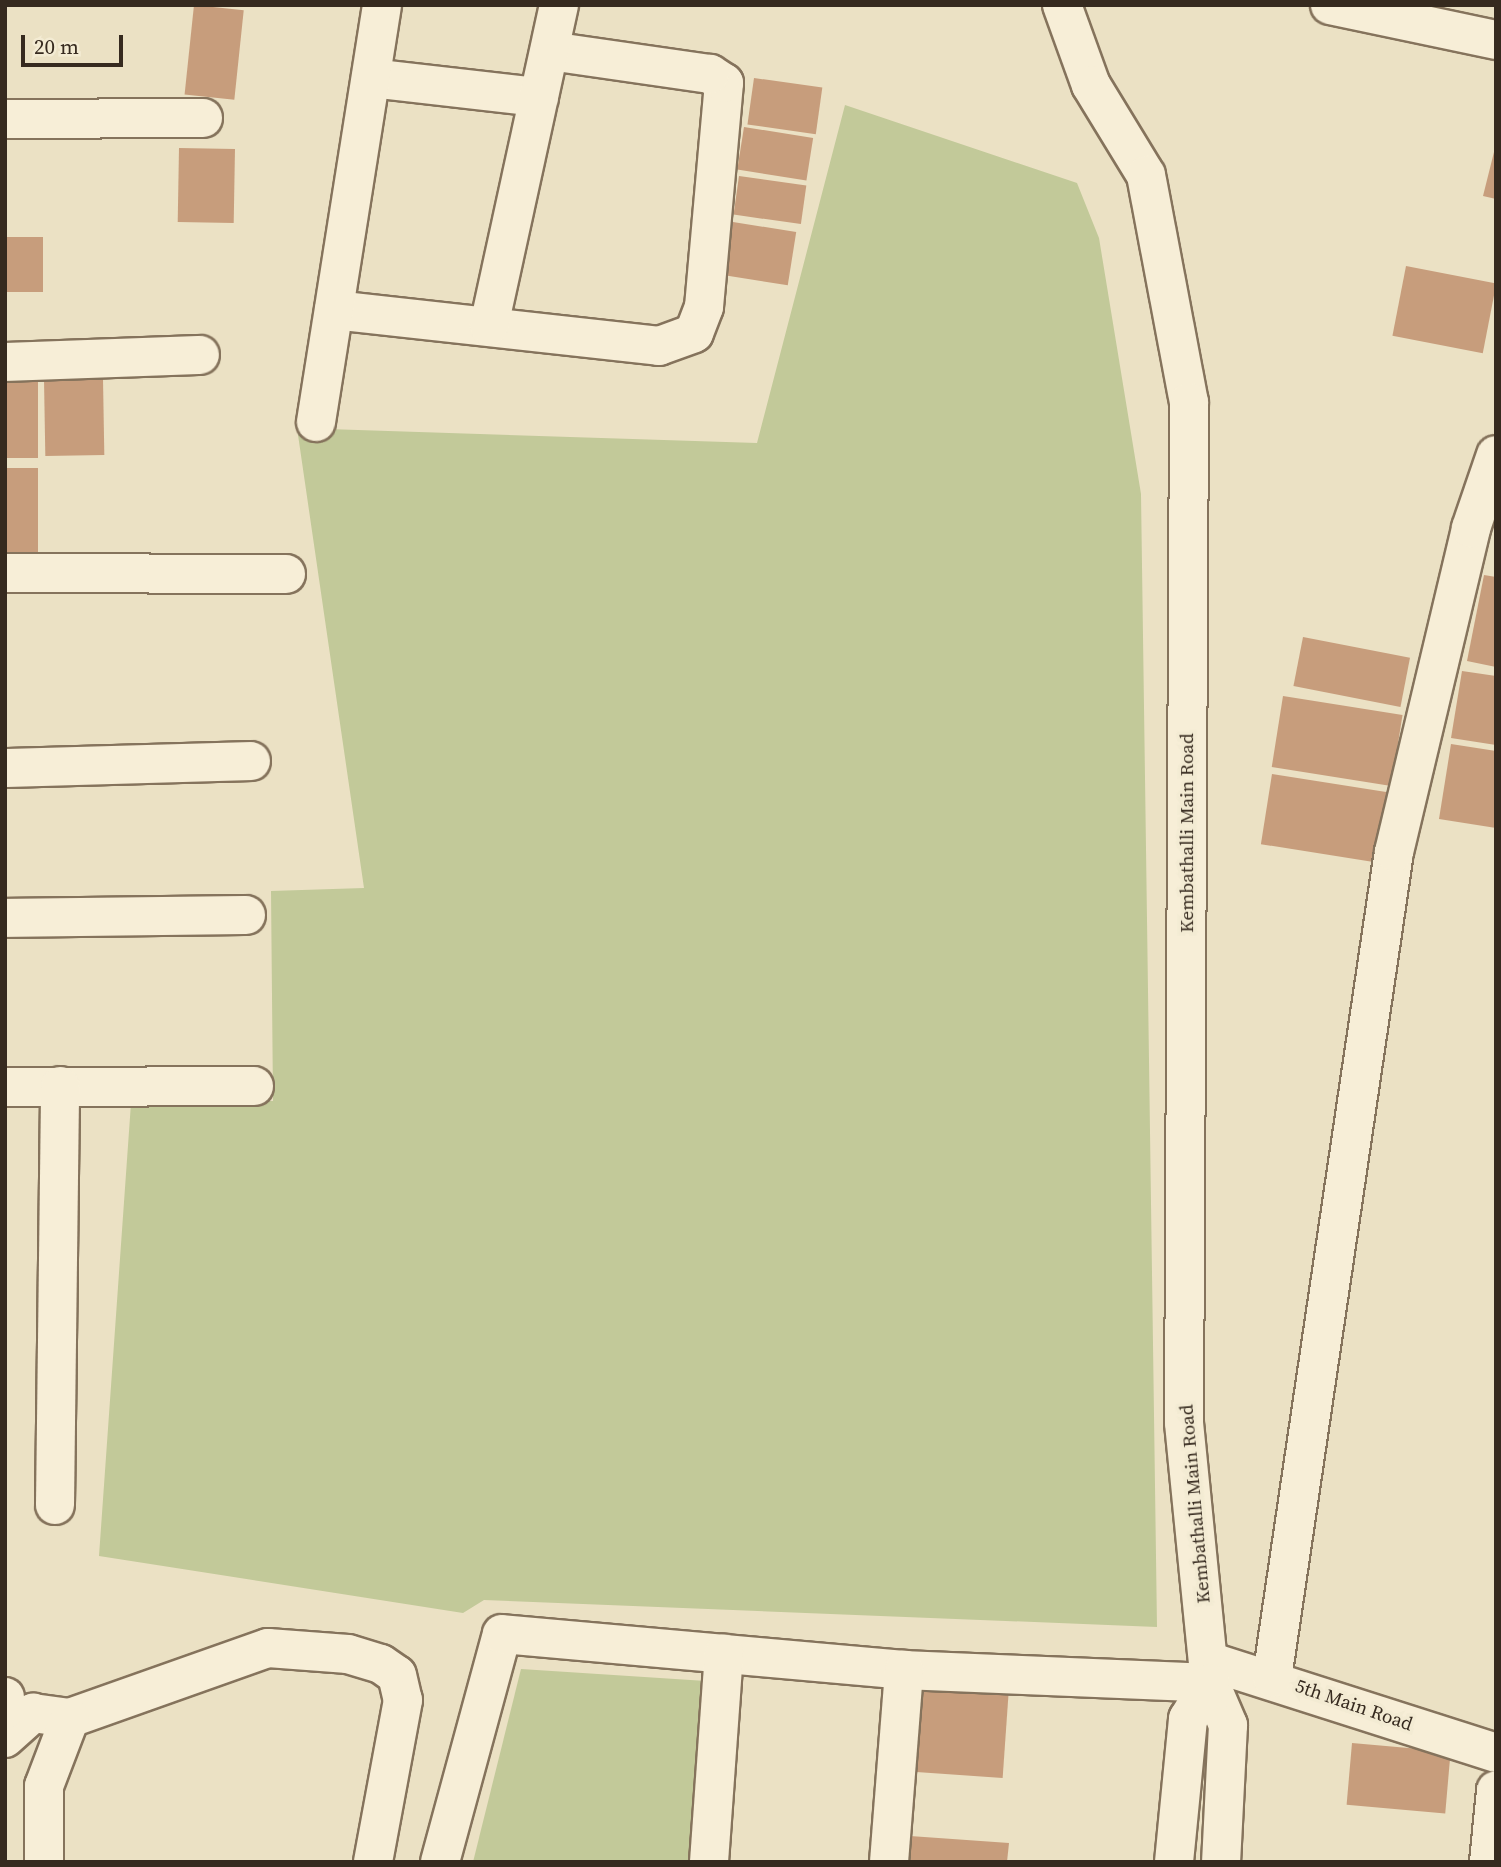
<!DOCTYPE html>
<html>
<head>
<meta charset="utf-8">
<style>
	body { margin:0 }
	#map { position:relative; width:1501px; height:1867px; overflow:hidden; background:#ebe1c4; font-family:"Source Serif 4",serif }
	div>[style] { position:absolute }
	.green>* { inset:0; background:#c2c999 }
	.building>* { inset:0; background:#c79d7c; transform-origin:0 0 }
	.roads { filter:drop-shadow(2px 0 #85735c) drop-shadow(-2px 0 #85735c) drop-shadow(0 2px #85735c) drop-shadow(0 -2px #85735c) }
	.street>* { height:38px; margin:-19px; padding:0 19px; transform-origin:19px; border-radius:19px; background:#f7eed7 }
	.secondary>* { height:38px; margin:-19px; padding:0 19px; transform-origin:19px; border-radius:19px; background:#f7eed7 }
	span { translate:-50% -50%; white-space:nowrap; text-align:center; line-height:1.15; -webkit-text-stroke:7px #f3ebd3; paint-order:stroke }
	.street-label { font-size:19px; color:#362a1f }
	.frame { position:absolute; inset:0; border:7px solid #362a1f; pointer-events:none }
	.scale { position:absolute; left:21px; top:35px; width:102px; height:32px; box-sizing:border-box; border:4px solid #362a1f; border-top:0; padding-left:9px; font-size:21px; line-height:24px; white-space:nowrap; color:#362a1f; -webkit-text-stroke:5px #f3ebd3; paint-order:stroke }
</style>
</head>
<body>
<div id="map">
	<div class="green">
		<i style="clip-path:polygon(845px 105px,1077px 183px,1099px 238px,1141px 494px,1157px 1627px,484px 1600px,463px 1613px,99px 1556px,131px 1103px,273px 1101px,271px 891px,364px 888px,297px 428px,757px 443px)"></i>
		<i style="clip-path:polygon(521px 1669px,706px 1681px,693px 1862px,473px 1862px)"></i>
	</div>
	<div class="building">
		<i style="left:194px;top:5px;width:50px;height:90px;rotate:6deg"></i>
		<i style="left:754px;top:78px;width:69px;height:47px;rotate:8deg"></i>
		<i style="left:744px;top:127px;width:70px;height:43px;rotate:9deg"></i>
		<i style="left:179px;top:148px;width:56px;height:74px;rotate:1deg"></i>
		<i style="clip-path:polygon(1495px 148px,1496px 149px,1496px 199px,1483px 196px)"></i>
		<i style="left:739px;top:176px;width:68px;height:39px;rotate:8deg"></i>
		<i style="left:733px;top:222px;width:64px;height:54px;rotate:9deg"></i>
		<i style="left:5px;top:237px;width:38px;height:55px"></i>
		<i style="left:1406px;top:266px;width:92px;height:71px;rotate:11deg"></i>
		<i style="left:5px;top:377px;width:33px;height:81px"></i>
		<i style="left:103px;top:379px;width:76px;height:59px;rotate:89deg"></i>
		<i style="left:5px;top:468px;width:33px;height:87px"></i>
		<i style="clip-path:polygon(1484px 575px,1496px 577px,1496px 667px,1467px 661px)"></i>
		<i style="left:1303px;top:637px;width:109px;height:50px;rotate:11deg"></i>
		<i style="clip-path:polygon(1462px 671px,1496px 676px,1496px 745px,1451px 738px)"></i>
		<i style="left:1283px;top:696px;width:121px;height:72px;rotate:9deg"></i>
		<i style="clip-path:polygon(1451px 744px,1496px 751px,1496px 828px,1439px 819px)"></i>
		<i style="left:1272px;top:774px;width:122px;height:71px;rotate:9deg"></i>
		<i style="left:919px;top:1684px;width:90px;height:88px;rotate:4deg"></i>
		<i style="left:1352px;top:1743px;width:99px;height:62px;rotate:5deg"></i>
		<i style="clip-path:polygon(910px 1836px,1009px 1843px,1007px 1862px,908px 1862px)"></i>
	</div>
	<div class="roads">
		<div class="street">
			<i style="left:371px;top:78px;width:169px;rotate:6.5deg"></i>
			<i style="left:5px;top:119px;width:198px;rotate:-0.3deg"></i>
			<i style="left:334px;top:310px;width:327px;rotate:6.3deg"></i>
			<i style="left:659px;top:346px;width:37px;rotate:-20deg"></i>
			<i style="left:694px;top:333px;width:28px;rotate:-69deg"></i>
			<i style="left:704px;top:307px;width:225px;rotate:-84.9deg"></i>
			<i style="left:724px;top:83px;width:17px;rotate:-147deg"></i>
			<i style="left:710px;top:74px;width:162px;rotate:-171.8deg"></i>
			<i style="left:489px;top:326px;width:329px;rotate:-77.7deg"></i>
			<i style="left:5px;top:362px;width:195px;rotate:-2.1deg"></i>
			<i style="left:316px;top:422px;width:422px;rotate:-81deg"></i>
			<i style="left:5px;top:573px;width:281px;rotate:0.2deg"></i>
			<i style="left:5px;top:768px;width:246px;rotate:-1.6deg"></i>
			<i style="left:5px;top:918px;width:241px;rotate:-0.7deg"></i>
			<i style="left:5px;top:1087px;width:249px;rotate:-0.2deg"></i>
			<i style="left:55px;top:1505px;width:419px;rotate:-89.3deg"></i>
			<i style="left:1211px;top:1662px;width:299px;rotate:17.7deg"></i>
			<i style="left:1272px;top:1678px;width:835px;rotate:-81.6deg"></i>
			<i style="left:1394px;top:852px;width:333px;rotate:-76.6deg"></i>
			<i style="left:1471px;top:528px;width:77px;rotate:-71.1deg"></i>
			<i style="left:5px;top:1738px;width:38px;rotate:-42deg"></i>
			<i style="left:33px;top:1713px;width:37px;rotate:8deg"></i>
			<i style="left:70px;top:1718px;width:210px;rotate:-19.5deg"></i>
			<i style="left:268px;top:1648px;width:80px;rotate:4.3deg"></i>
			<i style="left:348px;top:1654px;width:34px;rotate:17deg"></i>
			<i style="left:381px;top:1664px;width:19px;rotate:35deg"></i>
			<i style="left:397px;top:1675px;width:26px;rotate:77deg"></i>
			<i style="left:403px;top:1700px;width:165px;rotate:100.5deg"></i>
			<i style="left:44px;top:1862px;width:76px;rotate:-90deg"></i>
			<i style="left:44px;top:1786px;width:73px;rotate:-69.1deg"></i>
			<i style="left:440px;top:1862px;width:236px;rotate:-74.8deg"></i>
			<i style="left:502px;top:1634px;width:404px;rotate:5.1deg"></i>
			<i style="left:904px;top:1670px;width:306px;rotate:2.4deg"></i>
			<i style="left:709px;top:1862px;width:209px;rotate:-85.9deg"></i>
			<i style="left:889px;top:1862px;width:193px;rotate:-85.5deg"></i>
			<i style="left:1489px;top:1862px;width:72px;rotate:-84.4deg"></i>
		</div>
		<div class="secondary">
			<i style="left:1062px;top:5px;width:85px;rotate:70.1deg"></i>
			<i style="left:1091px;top:85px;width:105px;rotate:58.6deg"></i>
			<i style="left:1146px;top:175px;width:231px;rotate:79.3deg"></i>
			<i style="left:1189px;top:402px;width:1021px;rotate:90.28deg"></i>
			<i style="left:1184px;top:1423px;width:261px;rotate:84.3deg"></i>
			<i style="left:1210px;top:1683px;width:46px;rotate:66.8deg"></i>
			<i style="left:1228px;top:1725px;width:137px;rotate:92.9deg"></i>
			<i style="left:1330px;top:5px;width:170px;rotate:11.9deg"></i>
			<i style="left:5px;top:1697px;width:13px;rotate:90deg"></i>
			<i style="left:1174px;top:1862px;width:144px;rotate:-84.4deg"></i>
			<i style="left:1188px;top:1719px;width:42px;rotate:-58.6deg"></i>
		</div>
	</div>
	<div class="street-label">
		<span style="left:1187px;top:833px;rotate:-90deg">Kembathalli Main Road</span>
		<span style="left:1195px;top:1504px;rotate:-95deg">Kembathalli Main Road</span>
		<span style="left:1354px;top:1705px;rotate:19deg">5th Main Road</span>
	</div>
	<div class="frame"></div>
	<div class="scale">20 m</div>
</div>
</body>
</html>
